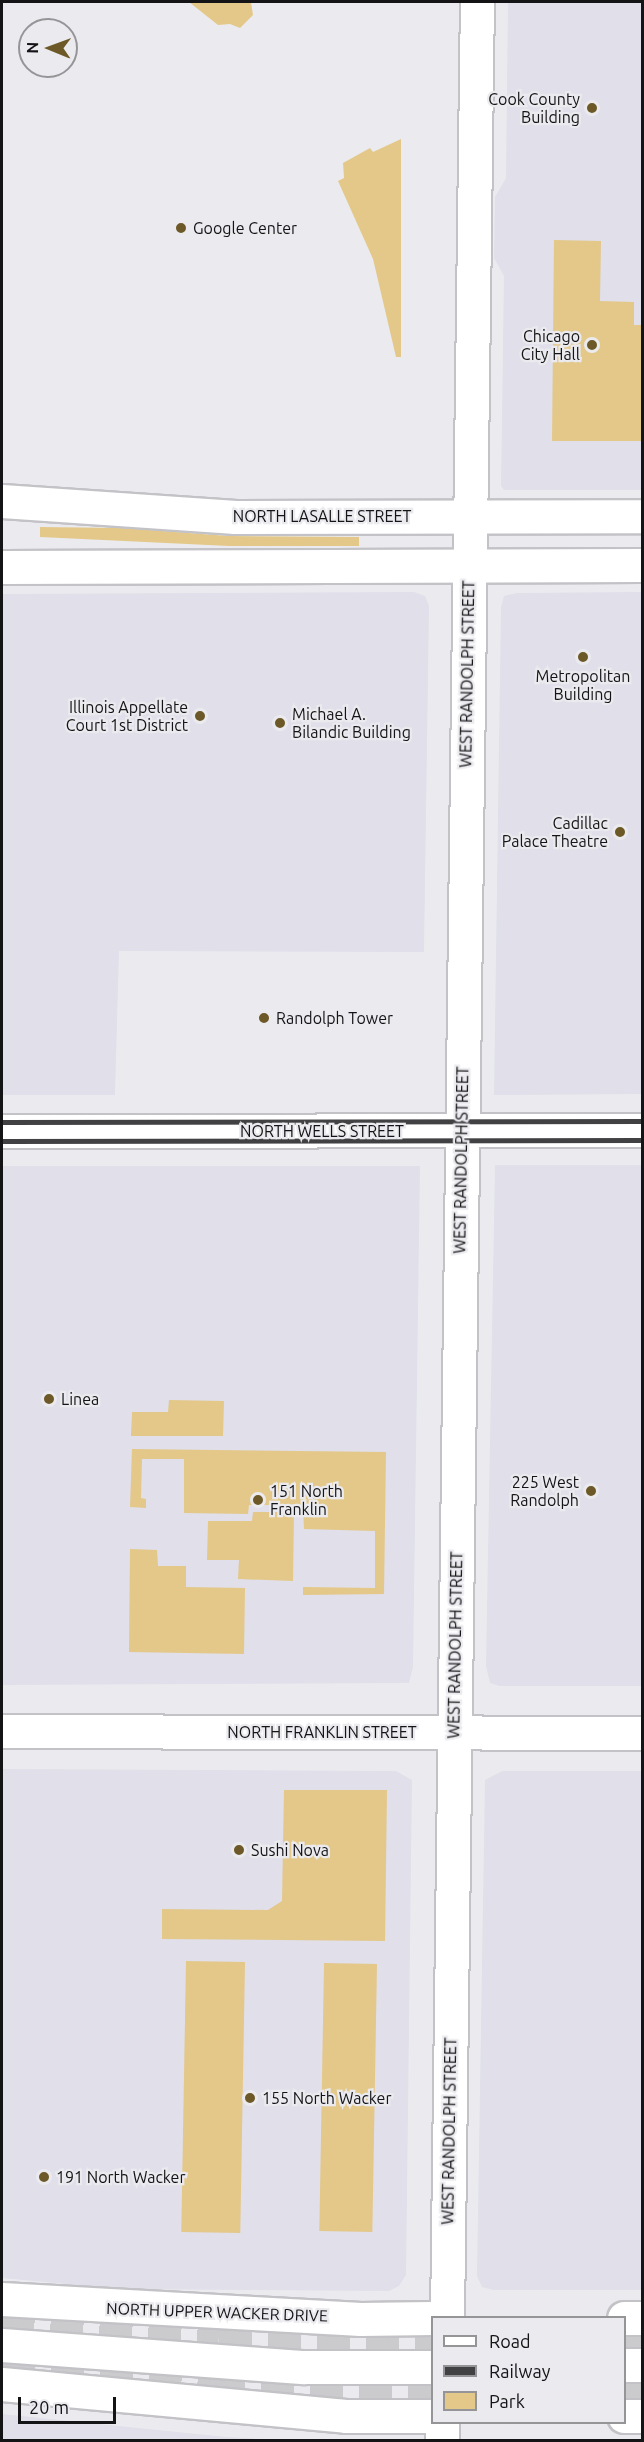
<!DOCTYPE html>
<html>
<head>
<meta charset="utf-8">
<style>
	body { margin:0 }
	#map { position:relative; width:644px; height:2442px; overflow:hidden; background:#ebebef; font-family:Ubuntu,sans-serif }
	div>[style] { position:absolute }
	.built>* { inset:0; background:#e0dfea }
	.green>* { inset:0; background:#e3c88a; transform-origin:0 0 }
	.highway-tunnel>* { height:33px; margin-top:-16.5px; transform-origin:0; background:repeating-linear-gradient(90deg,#cbcbce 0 33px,transparent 0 49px) }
	.roads { filter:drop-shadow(2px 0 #c3c2c6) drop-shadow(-2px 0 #c3c2c6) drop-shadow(0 2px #c3c2c6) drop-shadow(0 -2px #c3c2c6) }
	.secondary>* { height:33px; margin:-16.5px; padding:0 16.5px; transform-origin:16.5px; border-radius:16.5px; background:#fff }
	.highway>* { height:33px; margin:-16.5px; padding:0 16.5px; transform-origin:16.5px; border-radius:16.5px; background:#fff }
	.rail>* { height:4.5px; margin:-2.25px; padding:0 2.25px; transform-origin:2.25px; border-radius:2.25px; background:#414144 }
	.dots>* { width:16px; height:16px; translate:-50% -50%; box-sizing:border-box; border:3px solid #ebebef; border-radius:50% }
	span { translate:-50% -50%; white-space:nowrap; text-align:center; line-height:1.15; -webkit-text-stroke:4.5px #ebebef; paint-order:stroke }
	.poi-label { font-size:16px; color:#141416 }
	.right { translate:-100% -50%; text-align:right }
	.left { translate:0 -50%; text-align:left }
	.street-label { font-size:16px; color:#141416 }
	.frame { position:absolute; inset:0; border:3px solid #141416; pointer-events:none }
	.legend { position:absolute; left:431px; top:2316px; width:195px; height:108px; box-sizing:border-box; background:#ebebef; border:2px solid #959598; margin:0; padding:8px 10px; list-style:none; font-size:18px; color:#141416 }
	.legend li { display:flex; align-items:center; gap:12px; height:30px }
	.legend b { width:30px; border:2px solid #959598 }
	.north { position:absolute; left:18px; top:18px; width:60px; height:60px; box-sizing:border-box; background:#ebebef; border:2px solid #959598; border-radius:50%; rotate:271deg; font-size:16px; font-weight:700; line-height:24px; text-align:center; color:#141416 }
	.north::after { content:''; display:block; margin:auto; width:21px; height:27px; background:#6d5928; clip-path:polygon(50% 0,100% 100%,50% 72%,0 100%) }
	.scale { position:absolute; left:18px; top:2397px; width:98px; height:27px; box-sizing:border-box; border:3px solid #141416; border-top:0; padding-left:8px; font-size:18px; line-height:21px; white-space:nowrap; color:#141416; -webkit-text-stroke:4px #ebebef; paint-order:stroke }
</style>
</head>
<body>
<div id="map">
	<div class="built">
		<i style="clip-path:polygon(508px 2px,642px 2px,642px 490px,504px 490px,501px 486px,504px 276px,494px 258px,495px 197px,506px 178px)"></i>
		<i style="clip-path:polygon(414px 592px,425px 596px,429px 606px,424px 952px,119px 951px,115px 1095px,2px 1095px,2px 594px)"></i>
		<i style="clip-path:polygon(642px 592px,642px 1094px,494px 1095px,501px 607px,504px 596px,517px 593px)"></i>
		<i style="clip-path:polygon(495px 1165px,642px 1165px,642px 1686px,499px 1686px,490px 1683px,486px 1666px)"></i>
		<i style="clip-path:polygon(2px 1166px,420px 1166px,413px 1667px,409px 1683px,2px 1685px)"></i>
		<i style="clip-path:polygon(2px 1769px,396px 1771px,412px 1780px,406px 2275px,399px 2286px,389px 2291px,120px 2289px,2px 2278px)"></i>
		<i style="clip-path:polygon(502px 1771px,642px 1771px,642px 2290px,493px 2290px,482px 2287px,477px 2276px,485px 1780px)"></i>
		<i style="clip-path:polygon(2px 2414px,226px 2437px,275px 2440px,2px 2440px)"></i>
	</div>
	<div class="green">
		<i style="clip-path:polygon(189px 2px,251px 2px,253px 15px,240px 28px,230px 24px,218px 25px)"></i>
		<i style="clip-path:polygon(401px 139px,401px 357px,396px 357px,373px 259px,338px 181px,344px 178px,343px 163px,370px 148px,373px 152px)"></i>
		<i style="clip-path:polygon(554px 240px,601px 241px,600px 301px,634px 302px,634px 325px,642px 325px,642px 441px,552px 441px)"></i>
		<i style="clip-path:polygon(40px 527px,121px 528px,229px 536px,359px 537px,359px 546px,229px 546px,40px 537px)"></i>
		<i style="clip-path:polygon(169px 1400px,224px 1401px,223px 1436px,131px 1436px,132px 1412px,168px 1412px)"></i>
		<i style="clip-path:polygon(132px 1449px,386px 1452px,384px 1594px,303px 1595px,303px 1587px,375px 1588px,375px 1531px,304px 1529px,303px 1505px,249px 1505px,248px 1514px,184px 1513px,184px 1459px,142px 1459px,141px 1498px,146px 1499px,146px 1508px,130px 1507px)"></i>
		<i style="clip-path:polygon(253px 1512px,294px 1512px,293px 1581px,238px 1579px,239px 1560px,207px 1560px,208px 1521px,252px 1521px)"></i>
		<i style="clip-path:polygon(130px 1549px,157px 1550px,158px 1566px,186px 1566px,186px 1587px,245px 1588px,244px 1654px,129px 1652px)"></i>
		<i style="clip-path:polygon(284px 1790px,387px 1790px,385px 1941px,162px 1939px,162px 1909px,268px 1910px,282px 1901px)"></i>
		<i style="left:245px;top:1962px;width:271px;height:59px;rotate:91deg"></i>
		<i style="left:377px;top:1964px;width:268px;height:53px;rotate:91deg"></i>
	</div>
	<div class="highway-tunnel">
		<i style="left:2px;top:2315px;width:218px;rotate:4.7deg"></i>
		<i style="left:219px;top:2333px;width:213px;rotate:0.5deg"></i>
		<i style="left:624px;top:2336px;width:18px"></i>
		<i style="left:2px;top:2367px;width:211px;rotate:4.9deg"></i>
		<i style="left:212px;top:2385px;width:220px;rotate:2.3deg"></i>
		<i style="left:624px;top:2398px;width:18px"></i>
	</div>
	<div class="roads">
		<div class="secondary">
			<i style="left:2px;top:501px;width:234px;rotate:3.9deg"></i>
			<i style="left:235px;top:517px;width:407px;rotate:-0.1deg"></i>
			<i style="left:2px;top:567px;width:640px;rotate:-0.18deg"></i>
			<i style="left:2px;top:1131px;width:640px;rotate:-0.09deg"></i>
			<i style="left:2px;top:1731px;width:640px;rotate:0.18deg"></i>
			<i style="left:2px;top:2299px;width:359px;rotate:3.2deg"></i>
			<i style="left:360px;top:2319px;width:72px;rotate:-0.8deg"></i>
			<i style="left:447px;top:2318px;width:2316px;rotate:-89.26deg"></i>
			<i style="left:624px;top:2318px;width:18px"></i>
			<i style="left:624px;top:2365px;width:18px"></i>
			<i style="left:2px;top:2384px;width:345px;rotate:5.3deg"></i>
			<i style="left:346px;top:2416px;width:86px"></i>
			<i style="left:624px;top:2416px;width:18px"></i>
			<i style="left:442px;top:2440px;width:18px;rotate:-90deg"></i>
		</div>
		<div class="highway">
			<i style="left:2px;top:2345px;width:303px;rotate:4.2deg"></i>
			<i style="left:304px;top:2367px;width:128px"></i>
		</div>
	</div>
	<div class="rail">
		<i style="left:2px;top:1122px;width:640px;rotate:-0.09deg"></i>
		<i style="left:2px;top:1141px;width:640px;rotate:-0.09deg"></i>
	</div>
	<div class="dots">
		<i style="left:592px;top:108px;background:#6d5928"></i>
		<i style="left:181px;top:228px;background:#6d5928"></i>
		<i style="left:592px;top:345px;background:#6d5928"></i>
		<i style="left:583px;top:657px;background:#6d5928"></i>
		<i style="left:200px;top:716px;background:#6d5928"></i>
		<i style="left:280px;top:723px;background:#6d5928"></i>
		<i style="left:620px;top:832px;background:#6d5928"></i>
		<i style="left:264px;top:1018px;background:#6d5928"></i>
		<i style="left:49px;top:1399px;background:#6d5928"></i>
		<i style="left:591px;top:1491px;background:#6d5928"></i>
		<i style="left:258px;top:1500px;background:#6d5928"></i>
		<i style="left:239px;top:1850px;background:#6d5928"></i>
		<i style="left:250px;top:2098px;background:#6d5928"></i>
		<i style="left:44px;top:2177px;background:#6d5928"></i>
	</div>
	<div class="poi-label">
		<span class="right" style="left:580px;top:108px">Cook County<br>Building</span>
		<span class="left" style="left:193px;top:228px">Google Center</span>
		<span class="right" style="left:580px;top:345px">Chicago<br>City Hall</span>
		<span style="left:583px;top:685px">Metropolitan<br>Building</span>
		<span class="right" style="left:188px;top:716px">Illinois Appellate<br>Court 1st District</span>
		<span class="left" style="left:292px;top:723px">Michael A.<br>Bilandic Building</span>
		<span class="right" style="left:608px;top:832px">Cadillac<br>Palace Theatre</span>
		<span class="left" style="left:276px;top:1018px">Randolph Tower</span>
		<span class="left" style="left:61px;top:1399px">Linea</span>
		<span class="right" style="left:579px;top:1491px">225 West<br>Randolph</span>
		<span class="left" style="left:270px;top:1500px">151 North<br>Franklin</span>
		<span class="left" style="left:251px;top:1850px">Sushi Nova</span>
		<span class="left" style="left:262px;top:2098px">155 North Wacker</span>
		<span class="left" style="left:56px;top:2177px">191 North Wacker</span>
	</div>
	<div class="street-label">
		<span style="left:322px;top:516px">NORTH LASALLE STREET</span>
		<span style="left:467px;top:674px;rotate:-89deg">WEST RANDOLPH STREET</span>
		<span style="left:322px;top:1131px">NORTH WELLS STREET</span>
		<span style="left:461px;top:1160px;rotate:-89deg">WEST RANDOLPH STREET</span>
		<span style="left:455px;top:1645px;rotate:-89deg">WEST RANDOLPH STREET</span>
		<span style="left:322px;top:1732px">NORTH FRANKLIN STREET</span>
		<span style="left:449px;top:2131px;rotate:-89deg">WEST RANDOLPH STREET</span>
		<span style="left:217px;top:2312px;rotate:2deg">NORTH UPPER WACKER DRIVE</span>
	</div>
	<div class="frame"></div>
	<ul class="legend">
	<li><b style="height:8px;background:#fff"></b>Road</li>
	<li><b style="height:8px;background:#414144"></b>Railway</li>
	<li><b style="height:16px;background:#e3c88a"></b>Park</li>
	</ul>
	<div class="north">N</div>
	<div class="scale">20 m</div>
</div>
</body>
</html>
